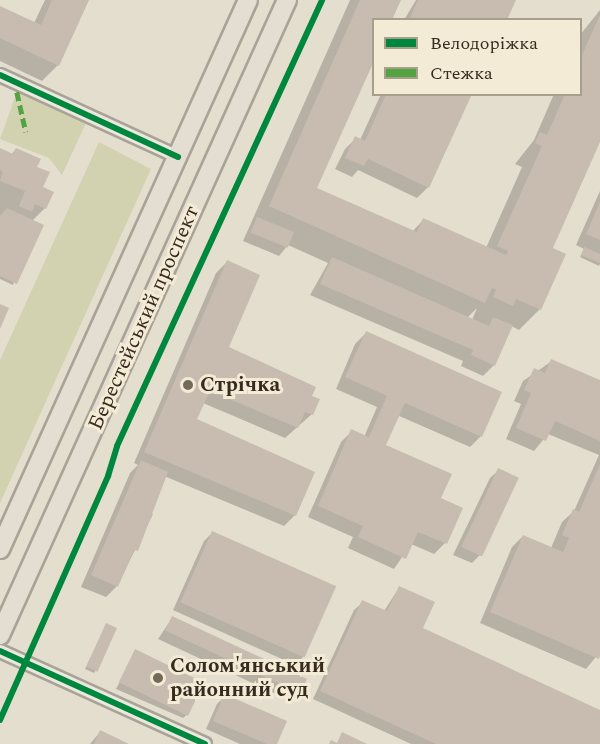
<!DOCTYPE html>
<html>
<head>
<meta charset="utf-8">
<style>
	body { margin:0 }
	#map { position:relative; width:600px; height:744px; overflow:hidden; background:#e4dece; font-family:Spectral,serif }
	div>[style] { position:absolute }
	.green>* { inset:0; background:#d2d2b1 }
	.shadow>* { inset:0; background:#0003 }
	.building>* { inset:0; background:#c7bcaf; transform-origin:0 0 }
	.roads { filter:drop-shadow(2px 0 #a9a397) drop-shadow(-2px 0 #a9a397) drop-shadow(0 2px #a9a397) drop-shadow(0 -2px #a9a397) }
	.street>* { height:12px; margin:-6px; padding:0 6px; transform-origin:6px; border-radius:6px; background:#ece8df }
	.primary>* { height:18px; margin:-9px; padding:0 9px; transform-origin:9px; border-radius:9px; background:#e3ded1 }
	.quiet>* { height:4.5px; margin-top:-2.25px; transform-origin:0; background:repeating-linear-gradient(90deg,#53a441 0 9px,transparent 0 13.5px) }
	.cycleway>* { height:6px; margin:-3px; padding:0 3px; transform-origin:3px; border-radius:3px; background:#00873e }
	.dots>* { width:16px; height:16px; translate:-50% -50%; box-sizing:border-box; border:3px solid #f3ebd5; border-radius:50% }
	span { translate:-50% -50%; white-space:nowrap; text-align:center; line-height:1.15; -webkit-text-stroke:6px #f3ebd5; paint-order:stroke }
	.street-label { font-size:21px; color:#372b1f }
	.poi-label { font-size:21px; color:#372b1f; font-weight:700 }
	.left { translate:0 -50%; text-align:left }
	.legend { position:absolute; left:372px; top:18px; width:210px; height:78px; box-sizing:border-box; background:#f3ebd5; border:2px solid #a89e8c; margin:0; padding:8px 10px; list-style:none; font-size:18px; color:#372b1f }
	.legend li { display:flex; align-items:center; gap:12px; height:30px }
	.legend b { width:30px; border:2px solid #a89e8c }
</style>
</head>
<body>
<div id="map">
	<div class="green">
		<i style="clip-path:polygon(17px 92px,86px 123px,62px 175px,49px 158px,0 139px)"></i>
		<i style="clip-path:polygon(99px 142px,151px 169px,0 503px,0 360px)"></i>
	</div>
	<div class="shadow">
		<i style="clip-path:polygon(45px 0,88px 0,58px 65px,42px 81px,0 61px,0 8px,34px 23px)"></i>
		<i style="clip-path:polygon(evenodd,350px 0,399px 0,374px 20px,315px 189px,412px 232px,423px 220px,486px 248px,522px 167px,515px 164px,534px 140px,554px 94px,580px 94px,580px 35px,600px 10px,600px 138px,551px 249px,540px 309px,519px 330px,511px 326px,494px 365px,483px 376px,461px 366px,463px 361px,310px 295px,328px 263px,288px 245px,279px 256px,243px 241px,350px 0,477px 308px,472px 320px,467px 318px,477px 308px)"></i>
		<i style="clip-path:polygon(416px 0,515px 0,506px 20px,404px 20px)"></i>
		<i style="clip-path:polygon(381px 94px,471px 94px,428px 187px,417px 198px,358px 170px,352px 177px,335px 169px,345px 149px,356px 138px,360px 140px)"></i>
		<i style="clip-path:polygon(16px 149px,35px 167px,45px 208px,32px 221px,13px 285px,0 279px,0 150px,11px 155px)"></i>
		<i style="clip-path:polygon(600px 191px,600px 264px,599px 266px,580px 257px,584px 249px,576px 245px)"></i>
		<i style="clip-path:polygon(227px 262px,227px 348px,310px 396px,312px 414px,285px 438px,203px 403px,195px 419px,295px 515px,284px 526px,164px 476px,148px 512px,153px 514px,117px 586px,106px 597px,81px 587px,130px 473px,138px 465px,134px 463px,216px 273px)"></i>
		<i style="clip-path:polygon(366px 333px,481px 436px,470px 447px,397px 415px,384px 446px,439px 499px,461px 509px,445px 543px,434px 554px,411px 544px,394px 569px,348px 548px,353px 537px,308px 517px,341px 442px,352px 431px,364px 437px,377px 407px,336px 389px,355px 344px)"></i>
		<i style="clip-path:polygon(552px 361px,600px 381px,600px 652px,586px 669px,480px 623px,512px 547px,523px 536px,551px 548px,562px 522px,574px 511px,599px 455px,548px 434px,534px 451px,506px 439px,521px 404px,514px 401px,523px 381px)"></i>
		<i style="clip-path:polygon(499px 470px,480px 555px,472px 563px,453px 555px,490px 478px)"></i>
		<i style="clip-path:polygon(212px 533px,303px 657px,295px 665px,173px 610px,204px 541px)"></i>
		<i style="clip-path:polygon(399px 588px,421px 629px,600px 711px,600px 744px,411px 744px,313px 699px,354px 610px,363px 602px,384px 611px)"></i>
		<i style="clip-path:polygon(172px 618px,300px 693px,291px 701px,158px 639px)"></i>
		<i style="clip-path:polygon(106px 625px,96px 670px,94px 673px,85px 669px)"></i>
		<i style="clip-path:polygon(136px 651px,189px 713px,183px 718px,116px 689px)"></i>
		<i style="clip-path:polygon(225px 696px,276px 744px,240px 744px,206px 729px,217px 704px)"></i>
		<i style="clip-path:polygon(100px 732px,126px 744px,90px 744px)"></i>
	</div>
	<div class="building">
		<i style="clip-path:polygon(52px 0,89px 0,59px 66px,0 38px,0 6px,41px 25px)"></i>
		<i style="clip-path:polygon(360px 0,401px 0,392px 20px,374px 20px,374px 61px,317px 188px,417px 232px,423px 218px,506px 255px,508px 251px,497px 246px,542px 146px,535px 143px,540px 132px,547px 135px,565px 94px,580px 94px,580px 59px,600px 15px,600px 142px,553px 248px,566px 254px,541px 310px,516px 299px,513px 306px,493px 297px,496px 289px,492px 288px,485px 303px,269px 206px)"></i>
		<i style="clip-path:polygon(418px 0,516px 0,507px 20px,409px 20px)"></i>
		<i style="clip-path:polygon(386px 94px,472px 94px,429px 188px,368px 159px,364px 166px,345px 158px,355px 136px,365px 141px)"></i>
		<i style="clip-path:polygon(0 148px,13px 154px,16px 148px,41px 159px,37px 167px,50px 172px,43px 187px,54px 192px,46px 209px,35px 204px,32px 212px,19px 206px,25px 191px,0 181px,3px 172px,0 170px)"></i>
		<i style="clip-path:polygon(600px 202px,600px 240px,586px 234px)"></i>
		<i style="clip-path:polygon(7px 208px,44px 225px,17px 284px,0 276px,0 216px)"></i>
		<i style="left:257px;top:217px;width:40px;height:17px;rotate:22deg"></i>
		<i style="clip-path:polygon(584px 247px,600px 254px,600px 263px,581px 255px)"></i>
		<i style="clip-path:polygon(332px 257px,489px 326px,493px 317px,513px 325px,495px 366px,471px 355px,473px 350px,320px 284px)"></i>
		<i style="clip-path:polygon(227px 260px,260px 275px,229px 347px,316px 387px,312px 396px,320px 399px,313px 415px,305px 412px,298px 428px,210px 391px,197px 419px,315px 472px,296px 516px,144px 452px)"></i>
		<i style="clip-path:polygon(0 304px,9px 308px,0 329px)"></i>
		<i style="clip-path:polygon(366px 331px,502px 392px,482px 437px,405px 403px,386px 445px,452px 474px,441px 498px,463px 508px,447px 544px,418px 532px,406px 559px,358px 537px,363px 526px,318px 506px,351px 429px,369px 437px,387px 396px,345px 377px)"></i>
		<i style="clip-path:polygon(551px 359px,600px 380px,600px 441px,555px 421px,546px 441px,516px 428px,531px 393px,524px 390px,534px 368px,545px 373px)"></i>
		<i style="clip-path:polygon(141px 460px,168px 472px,138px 551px,134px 550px,118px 587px,91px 575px)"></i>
		<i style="clip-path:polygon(600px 464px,600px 656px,599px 659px,490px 612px,523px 535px,563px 552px,569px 538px,562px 535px,573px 509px,579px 512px)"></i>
		<i style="left:498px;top:468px;width:23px;height:87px;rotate:25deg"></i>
		<i style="left:212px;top:531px;width:136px;height:78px;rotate:24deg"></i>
		<i style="clip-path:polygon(399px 586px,435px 602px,423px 628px,600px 710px,600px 744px,436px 744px,320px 691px,362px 600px,387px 611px)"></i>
		<i style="left:172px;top:616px;width:149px;height:16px;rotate:25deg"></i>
		<i style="left:106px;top:623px;width:12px;height:48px;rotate:24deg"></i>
		<i style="left:135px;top:649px;width:77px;height:37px;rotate:26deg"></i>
		<i style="clip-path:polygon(224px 694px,287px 721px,277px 744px,267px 744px,213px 721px)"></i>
		<i style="clip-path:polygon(100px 730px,129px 744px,94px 744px)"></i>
		<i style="clip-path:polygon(342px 732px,367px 744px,329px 744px,331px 740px,337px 743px)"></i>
	</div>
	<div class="roads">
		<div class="street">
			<i style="left:0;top:75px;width:196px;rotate:24.7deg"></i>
			<i style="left:0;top:651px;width:225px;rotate:24.4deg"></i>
		</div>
		<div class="primary">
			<i style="left:0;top:549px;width:602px;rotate:-65.69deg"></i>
			<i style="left:0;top:635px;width:697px;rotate:-65.68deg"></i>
		</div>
	</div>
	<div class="quiet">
		<i style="left:17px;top:92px;width:41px;rotate:77.3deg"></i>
	</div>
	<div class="cycleway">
		<i style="left:0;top:75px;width:196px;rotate:24.7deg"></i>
		<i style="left:0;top:651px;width:225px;rotate:24.4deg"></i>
		<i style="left:0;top:720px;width:267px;rotate:-66.1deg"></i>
		<i style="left:108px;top:476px;width:31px;rotate:-73deg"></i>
		<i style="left:117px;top:446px;width:491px;rotate:-65.3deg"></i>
	</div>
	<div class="dots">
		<i style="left:188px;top:385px;background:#746a5c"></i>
		<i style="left:158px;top:678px;background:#746a5c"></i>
	</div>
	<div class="street-label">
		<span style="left:144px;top:318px;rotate:-66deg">Берестейський проспект</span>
	</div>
	<div class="poi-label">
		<span class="left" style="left:200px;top:385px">Стрічка</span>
		<span class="left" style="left:170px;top:678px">Солом'янський<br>районний суд</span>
	</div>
	<ul class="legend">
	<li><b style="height:8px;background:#00873e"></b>Велодоріжка</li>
	<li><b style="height:8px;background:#53a441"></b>Стежка</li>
	</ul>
</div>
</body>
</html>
